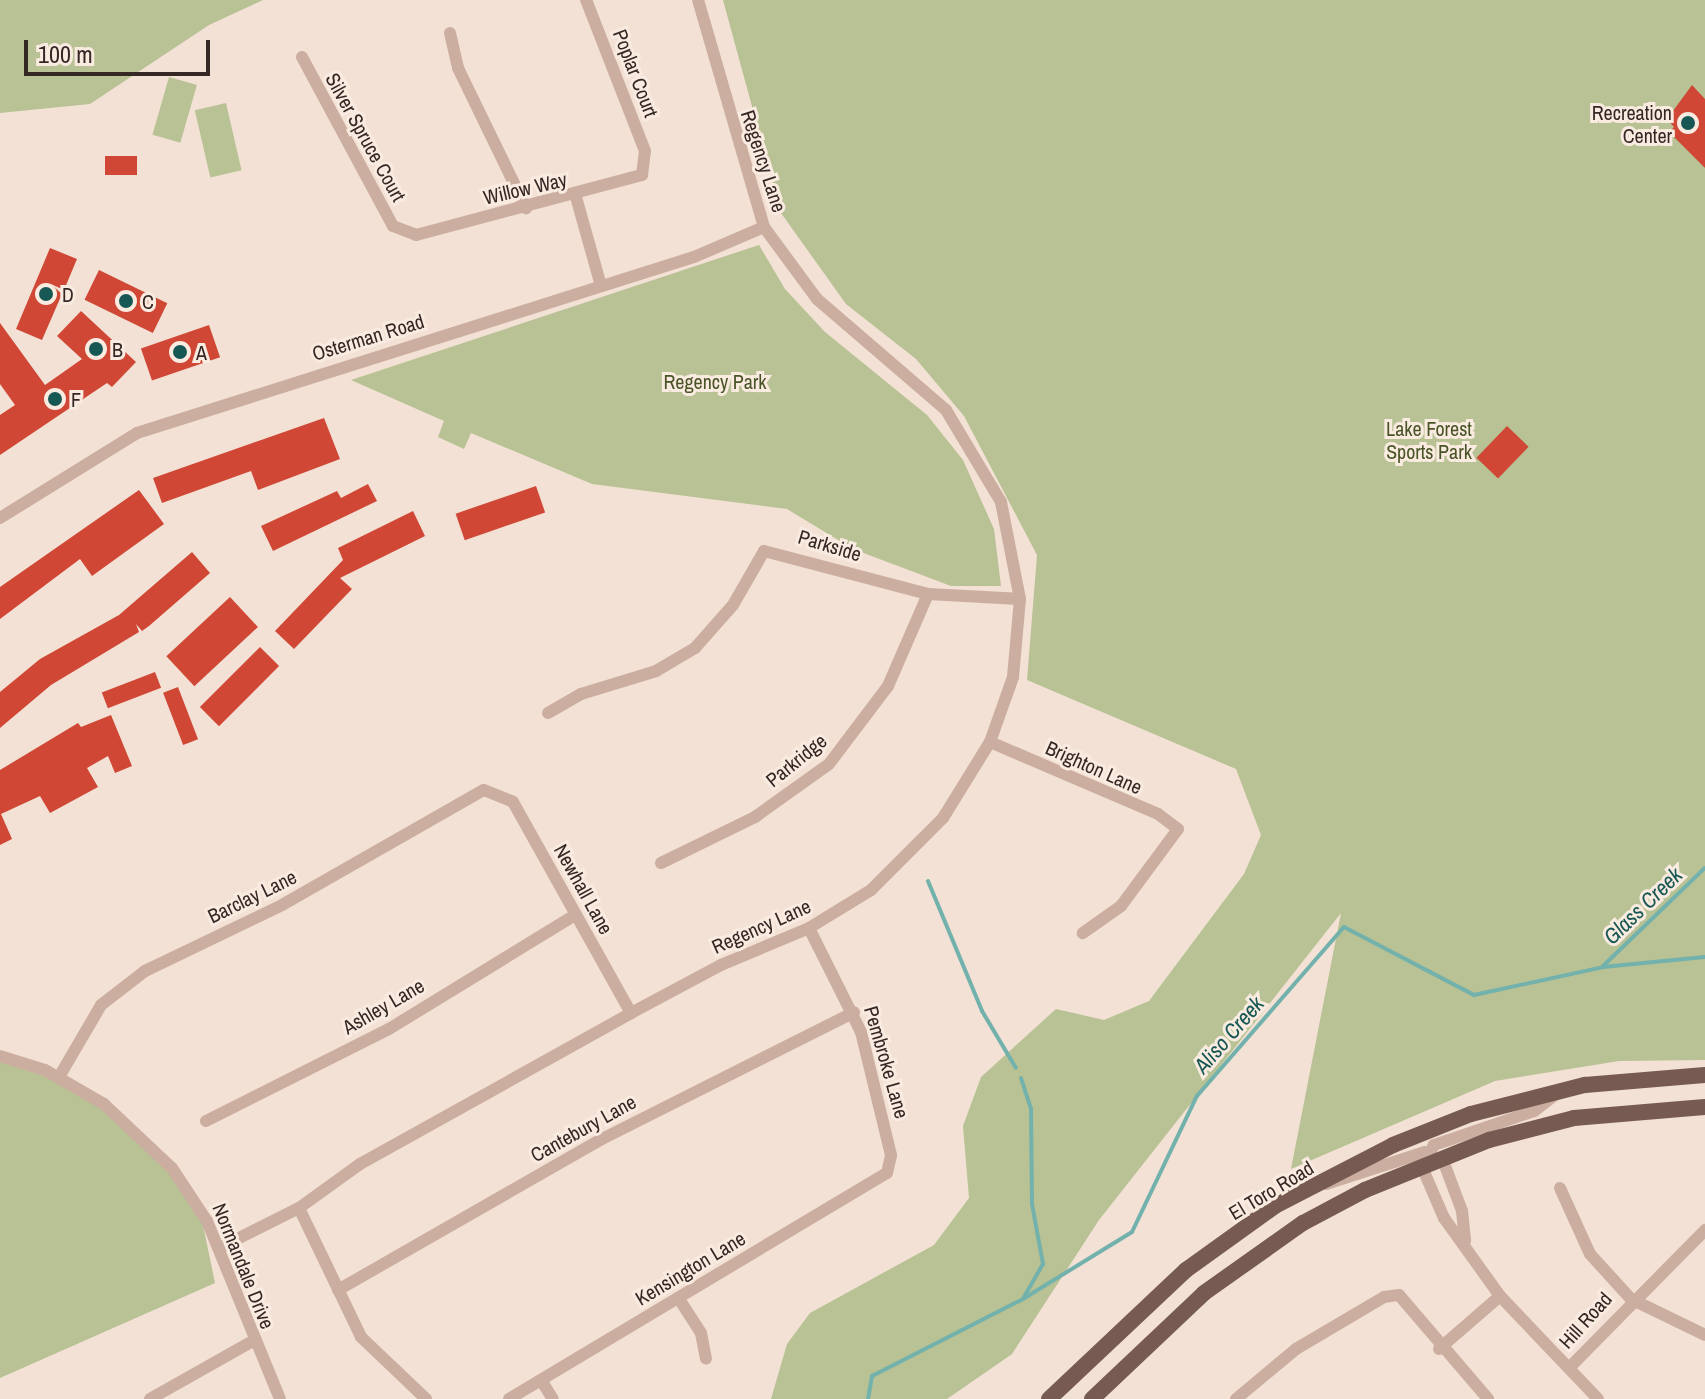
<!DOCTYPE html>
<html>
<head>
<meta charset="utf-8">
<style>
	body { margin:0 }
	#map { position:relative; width:1705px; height:1399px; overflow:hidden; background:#f2e1d4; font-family:"Archivo Narrow",sans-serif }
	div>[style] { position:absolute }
	.green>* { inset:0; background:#b8c294; transform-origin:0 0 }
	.stream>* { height:4px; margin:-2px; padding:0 2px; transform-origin:2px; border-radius:2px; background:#72b1ac }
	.building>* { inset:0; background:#d04835; transform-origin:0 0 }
	.minor>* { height:12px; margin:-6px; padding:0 6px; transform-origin:6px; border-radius:6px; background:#cbaea0 }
	.major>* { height:16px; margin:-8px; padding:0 8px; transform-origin:8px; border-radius:8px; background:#775b53 }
	.dots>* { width:22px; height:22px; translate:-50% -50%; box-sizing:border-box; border:4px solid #faebe1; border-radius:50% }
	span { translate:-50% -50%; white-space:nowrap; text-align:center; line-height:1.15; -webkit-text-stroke:6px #faebe1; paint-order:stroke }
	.street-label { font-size:20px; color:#342724 }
	.poi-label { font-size:20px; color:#342724 }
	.right { translate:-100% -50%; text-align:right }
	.left { translate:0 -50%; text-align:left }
	.park-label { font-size:20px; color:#495426 }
	.water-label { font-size:22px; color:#175854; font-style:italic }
	.scale { position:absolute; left:24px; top:40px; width:186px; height:36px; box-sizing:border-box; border:4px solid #342724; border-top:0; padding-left:10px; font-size:24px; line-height:28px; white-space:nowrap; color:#342724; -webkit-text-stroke:6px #faebe1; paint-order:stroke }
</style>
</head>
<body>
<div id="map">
	<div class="green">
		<i style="clip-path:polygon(0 0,263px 0,209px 25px,90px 104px,0 113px)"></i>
		<i style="clip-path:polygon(723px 0,1705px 0,1705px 1060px,1619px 1061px,1495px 1081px,1291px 1169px,1341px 913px,1099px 1220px,1012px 1354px,947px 1399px,771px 1399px,787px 1344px,810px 1313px,934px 1245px,969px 1198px,963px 1126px,981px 1077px,1056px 1009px,1104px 1020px,1149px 1001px,1244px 874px,1261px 835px,1236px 769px,1027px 680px,1037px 555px,964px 416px,916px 359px,846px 304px,781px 213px)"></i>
		<i style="left:169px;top:77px;width:29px;height:60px;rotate:16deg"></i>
		<i style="left:226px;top:103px;width:69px;height:32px;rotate:77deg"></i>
		<i style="clip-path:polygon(759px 245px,785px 289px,825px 332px,927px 415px,963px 460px,994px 529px,1001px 586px,951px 586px,853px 549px,787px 509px,592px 484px,471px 433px,464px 449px,438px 437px,444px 421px,351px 380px)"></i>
		<i style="clip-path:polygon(0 1061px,38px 1068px,133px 1126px,199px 1206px,215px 1283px,0 1378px)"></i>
	</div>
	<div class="stream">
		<i style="left:928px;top:881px;width:141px;rotate:67.4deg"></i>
		<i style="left:982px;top:1011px;width:66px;rotate:59.2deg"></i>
		<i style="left:1603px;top:966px;width:141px;rotate:-43.9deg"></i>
		<i style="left:1021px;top:1078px;width:33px;rotate:72deg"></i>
		<i style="left:1031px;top:1109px;width:95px;rotate:89.4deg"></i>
		<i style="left:1032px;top:1204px;width:61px;rotate:79.6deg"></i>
		<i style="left:1043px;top:1264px;width:38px;rotate:120deg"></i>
		<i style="left:868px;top:1399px;width:23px;rotate:-80deg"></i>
		<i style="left:872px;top:1376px;width:169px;rotate:-27deg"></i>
		<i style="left:1023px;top:1299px;width:128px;rotate:-31.6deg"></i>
		<i style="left:1132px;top:1232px;width:151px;rotate:-64.5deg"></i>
		<i style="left:1197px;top:1096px;width:224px;rotate:-49deg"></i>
		<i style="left:1344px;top:927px;width:147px;rotate:27.6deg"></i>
		<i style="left:1474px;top:995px;width:132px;rotate:-12.2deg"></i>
		<i style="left:1603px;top:967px;width:102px;rotate:-5.6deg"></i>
	</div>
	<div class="building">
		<i style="clip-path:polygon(1692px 85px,1705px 99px,1705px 168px,1669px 132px,1674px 127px,1667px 119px)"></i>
		<i style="left:105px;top:156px;width:32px;height:19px"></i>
		<i style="clip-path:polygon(50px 248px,77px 259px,64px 290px,51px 284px,62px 294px,42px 340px,16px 329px)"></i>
		<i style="left:99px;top:270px;width:76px;height:33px;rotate:26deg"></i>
		<i style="clip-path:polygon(81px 311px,136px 362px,112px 387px,107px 383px,0 455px,0 415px,15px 405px,0 384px,0 323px,45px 385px,82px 359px,57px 336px)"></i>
		<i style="left:209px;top:325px;width:34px;height:72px;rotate:71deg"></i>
		<i style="clip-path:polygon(324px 418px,340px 459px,258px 490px,251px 471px,162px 503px,153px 478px)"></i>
		<i style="left:1507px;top:426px;width:30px;height:44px;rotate:44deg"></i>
		<i style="clip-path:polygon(368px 484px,377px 501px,273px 551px,261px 526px,337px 491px,341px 498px)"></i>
		<i style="left:536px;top:486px;width:28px;height:85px;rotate:71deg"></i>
		<i style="clip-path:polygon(139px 490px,164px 524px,92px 576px,80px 559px,0 619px,0 587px)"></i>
		<i style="clip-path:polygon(413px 511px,425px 536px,340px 578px,352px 589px,294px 649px,275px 631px,343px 560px,338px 548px)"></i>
		<i style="clip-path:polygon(192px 552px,210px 573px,149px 626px,142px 631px,136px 624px,139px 632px,51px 685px,0 728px,0 692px,40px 659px,119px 615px)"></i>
		<i style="left:230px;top:597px;width:41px;height:87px;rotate:47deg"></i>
		<i style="left:260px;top:647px;width:27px;height:85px;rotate:45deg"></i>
		<i style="left:155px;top:672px;width:17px;height:57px;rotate:69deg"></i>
		<i style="left:178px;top:687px;width:56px;height:16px;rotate:69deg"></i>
		<i style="clip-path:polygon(111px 715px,132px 766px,115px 773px,108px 756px,87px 768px,98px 787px,50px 813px,40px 796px,1px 814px,12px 839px,0 845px,0 770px,78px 723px,81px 727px)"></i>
	</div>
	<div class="minor">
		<i style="left:450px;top:33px;width:36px;rotate:77deg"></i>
		<i style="left:458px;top:68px;width:156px;rotate:64.1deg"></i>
		<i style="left:302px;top:57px;width:192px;rotate:61.7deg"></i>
		<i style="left:393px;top:226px;width:25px;rotate:21deg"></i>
		<i style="left:416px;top:235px;width:234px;rotate:-14.9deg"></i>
		<i style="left:642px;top:175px;width:24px;rotate:-83deg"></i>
		<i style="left:645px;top:151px;width:162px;rotate:-111.3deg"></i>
		<i style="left:576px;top:197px;width:92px;rotate:74.3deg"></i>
		<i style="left:0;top:518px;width:161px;rotate:-31.8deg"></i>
		<i style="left:137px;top:433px;width:584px;rotate:-17.54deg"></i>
		<i style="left:694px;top:257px;width:76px;rotate:-23.2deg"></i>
		<i style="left:548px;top:713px;width:38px;rotate:-30deg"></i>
		<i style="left:581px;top:694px;width:78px;rotate:-17deg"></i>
		<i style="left:656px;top:671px;width:45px;rotate:-30.5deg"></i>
		<i style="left:695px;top:648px;width:57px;rotate:-48.5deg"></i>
		<i style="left:733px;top:605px;width:62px;rotate:-60.1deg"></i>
		<i style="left:764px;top:551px;width:170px;rotate:14.7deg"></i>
		<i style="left:928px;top:594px;width:92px;rotate:3.1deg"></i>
		<i style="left:990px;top:742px;width:183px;rotate:23.2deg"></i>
		<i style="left:1158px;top:814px;width:25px;rotate:37deg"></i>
		<i style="left:1178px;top:829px;width:96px;rotate:126.5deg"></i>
		<i style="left:1121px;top:906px;width:47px;rotate:144.6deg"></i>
		<i style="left:661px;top:863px;width:105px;rotate:-26.1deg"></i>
		<i style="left:755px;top:817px;width:91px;rotate:-35.6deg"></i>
		<i style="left:829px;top:764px;width:98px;rotate:-52.9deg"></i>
		<i style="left:888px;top:686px;width:100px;rotate:-66.5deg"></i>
		<i style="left:0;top:1056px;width:47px;rotate:17.3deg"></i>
		<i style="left:45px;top:1070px;width:68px;rotate:30deg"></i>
		<i style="left:104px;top:1104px;width:93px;rotate:43.3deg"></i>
		<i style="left:172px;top:1168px;width:64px;rotate:56.6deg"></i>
		<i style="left:207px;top:1221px;width:192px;rotate:67.7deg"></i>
		<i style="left:59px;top:1077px;width:83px;rotate:-59.7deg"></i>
		<i style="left:101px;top:1005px;width:56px;rotate:-37.7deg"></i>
		<i style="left:145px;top:971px;width:152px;rotate:-25.7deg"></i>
		<i style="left:282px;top:905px;width:232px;rotate:-29.7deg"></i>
		<i style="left:484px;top:790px;width:31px;rotate:22deg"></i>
		<i style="left:513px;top:802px;width:242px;rotate:60.8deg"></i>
		<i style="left:1556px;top:1094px;width:28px;rotate:142deg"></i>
		<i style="left:1534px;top:1111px;width:106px;rotate:161.2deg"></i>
		<i style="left:1434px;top:1145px;width:25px;rotate:119deg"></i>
		<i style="left:1422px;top:1167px;width:56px;rotate:66.7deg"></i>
		<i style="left:1444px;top:1218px;width:96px;rotate:54.3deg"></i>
		<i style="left:1500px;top:1296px;width:142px;rotate:46.4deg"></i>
		<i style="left:206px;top:1121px;width:205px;rotate:-26.7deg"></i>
		<i style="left:389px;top:1029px;width:218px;rotate:-31.5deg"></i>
		<i style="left:1326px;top:1184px;width:104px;rotate:-17.9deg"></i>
		<i style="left:1425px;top:1152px;width:22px;rotate:30deg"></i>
		<i style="left:1444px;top:1163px;width:51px;rotate:69.4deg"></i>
		<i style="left:1462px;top:1211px;width:30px;rotate:84deg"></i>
		<i style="left:1560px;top:1188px;width:72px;rotate:65.6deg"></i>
		<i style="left:1590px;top:1254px;width:61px;rotate:47.7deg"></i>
		<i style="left:1631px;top:1299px;width:82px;rotate:25.9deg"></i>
		<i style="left:299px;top:1208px;width:143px;rotate:64.3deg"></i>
		<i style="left:361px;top:1337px;width:90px;rotate:43.6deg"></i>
		<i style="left:219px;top:1248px;width:89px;rotate:-26.6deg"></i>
		<i style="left:299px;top:1208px;width:75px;rotate:-35.8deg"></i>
		<i style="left:360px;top:1164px;width:310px;rotate:-29.1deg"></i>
		<i style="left:631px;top:1013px;width:102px;rotate:-28.1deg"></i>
		<i style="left:721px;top:965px;width:95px;rotate:-22.8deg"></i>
		<i style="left:809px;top:928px;width:73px;rotate:-31.5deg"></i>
		<i style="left:871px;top:890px;width:102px;rotate:-45deg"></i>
		<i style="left:943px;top:818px;width:89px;rotate:-58.3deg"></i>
		<i style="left:990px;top:742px;width:69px;rotate:-70.5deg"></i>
		<i style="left:1013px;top:677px;width:78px;rotate:-84.9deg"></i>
		<i style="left:1020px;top:599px;width:99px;rotate:-101.1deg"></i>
		<i style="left:1001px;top:502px;width:107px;rotate:-120.9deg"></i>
		<i style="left:946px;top:410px;width:170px;rotate:-139.3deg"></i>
		<i style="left:817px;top:299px;width:89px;rotate:-126.4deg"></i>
		<i style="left:764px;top:227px;width:236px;rotate:-106.2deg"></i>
		<i style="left:338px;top:1290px;width:304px;rotate:-29.8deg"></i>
		<i style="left:602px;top:1139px;width:282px;rotate:-26.7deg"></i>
		<i style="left:679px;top:1299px;width:40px;rotate:57.1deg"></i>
		<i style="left:701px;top:1333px;width:26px;rotate:79deg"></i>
		<i style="left:1439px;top:1349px;width:81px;rotate:-41deg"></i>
		<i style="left:1569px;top:1368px;width:194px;rotate:-45.4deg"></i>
		<i style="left:541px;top:1380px;width:22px;rotate:58deg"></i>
		<i style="left:150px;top:1399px;width:118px;rotate:-29.4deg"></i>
		<i style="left:509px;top:1399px;width:440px;rotate:-30.9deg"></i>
		<i style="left:887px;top:1173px;width:18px;rotate:-77deg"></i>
		<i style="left:891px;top:1155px;width:127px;rotate:-103.7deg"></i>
		<i style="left:861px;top:1032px;width:116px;rotate:-116.6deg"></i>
		<i style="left:1236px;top:1399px;width:78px;rotate:-39.8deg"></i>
		<i style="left:1296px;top:1349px;width:102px;rotate:-30.6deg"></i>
		<i style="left:1384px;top:1297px;width:15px;rotate:-8deg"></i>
		<i style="left:1399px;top:1295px;width:137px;rotate:49.4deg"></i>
	</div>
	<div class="major">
		<i style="left:1049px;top:1399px;width:188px;rotate:-43.3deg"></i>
		<i style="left:1186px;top:1270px;width:110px;rotate:-35.7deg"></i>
		<i style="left:1275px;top:1206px;width:133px;rotate:-27.3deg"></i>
		<i style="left:1393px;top:1145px;width:84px;rotate:-21.7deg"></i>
		<i style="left:1471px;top:1114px;width:118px;rotate:-14.3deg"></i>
		<i style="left:1585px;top:1085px;width:120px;rotate:-4.8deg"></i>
		<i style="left:1092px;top:1399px;width:154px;rotate:-43.4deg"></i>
		<i style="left:1204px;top:1293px;width:121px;rotate:-35.3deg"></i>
		<i style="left:1303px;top:1223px;width:70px;rotate:-28deg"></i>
		<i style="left:1365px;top:1190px;width:134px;rotate:-22deg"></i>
		<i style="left:1489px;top:1140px;width:88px;rotate:-14.5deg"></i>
		<i style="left:1574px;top:1118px;width:131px;rotate:-4.8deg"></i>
	</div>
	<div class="dots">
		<i style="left:1688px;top:123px;background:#175854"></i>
		<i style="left:46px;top:294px;background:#175854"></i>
		<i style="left:126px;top:301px;background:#175854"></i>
		<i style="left:96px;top:349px;background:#175854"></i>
		<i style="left:180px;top:352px;background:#175854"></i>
		<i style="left:55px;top:399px;background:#175854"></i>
	</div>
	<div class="street-label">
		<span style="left:636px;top:73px;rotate:69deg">Poplar Court</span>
		<span style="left:366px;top:137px;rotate:61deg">Silver Spruce Court</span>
		<span style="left:764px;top:161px;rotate:72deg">Regency Lane</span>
		<span style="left:525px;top:188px;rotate:-13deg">Willow Way</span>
		<span style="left:368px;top:337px;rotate:-17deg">Osterman Road</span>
		<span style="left:830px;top:545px;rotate:17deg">Parkside</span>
		<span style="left:796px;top:760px;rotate:-39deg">Parkridge</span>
		<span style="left:1094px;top:767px;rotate:24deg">Brighton Lane</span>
		<span style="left:584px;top:889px;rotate:61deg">Newhall Lane</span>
		<span style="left:252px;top:896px;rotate:-26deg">Barclay Lane</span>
		<span style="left:761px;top:926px;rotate:-24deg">Regency Lane</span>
		<span style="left:383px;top:1006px;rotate:-30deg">Ashley Lane</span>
		<span style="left:887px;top:1062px;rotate:74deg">Pembroke Lane</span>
		<span style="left:583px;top:1128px;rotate:-29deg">Cantebury Lane</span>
		<span style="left:1271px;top:1190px;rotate:-31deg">El Toro Road</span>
		<span style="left:244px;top:1266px;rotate:68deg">Normandale Drive</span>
		<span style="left:690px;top:1268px;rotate:-31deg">Kensington Lane</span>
		<span style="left:1585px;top:1320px;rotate:-48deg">Hill Road</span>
	</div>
	<div class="poi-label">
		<span class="right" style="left:1672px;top:124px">Recreation<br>Center</span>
		<span class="left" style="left:62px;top:294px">D</span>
		<span class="left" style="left:142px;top:301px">C</span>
		<span class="left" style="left:112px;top:349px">B</span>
		<span class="left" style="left:196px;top:352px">A</span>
		<span class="left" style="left:71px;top:399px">F</span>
	</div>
	<div class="park-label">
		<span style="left:715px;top:381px">Regency Park</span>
		<span style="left:1429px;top:440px">Lake Forest<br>Sports Park</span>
	</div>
	<div class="water-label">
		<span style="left:1643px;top:906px;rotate:-44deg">Glass Creek</span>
		<span style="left:1229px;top:1035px;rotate:-49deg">Aliso Creek</span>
	</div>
	<div class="scale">100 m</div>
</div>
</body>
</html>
